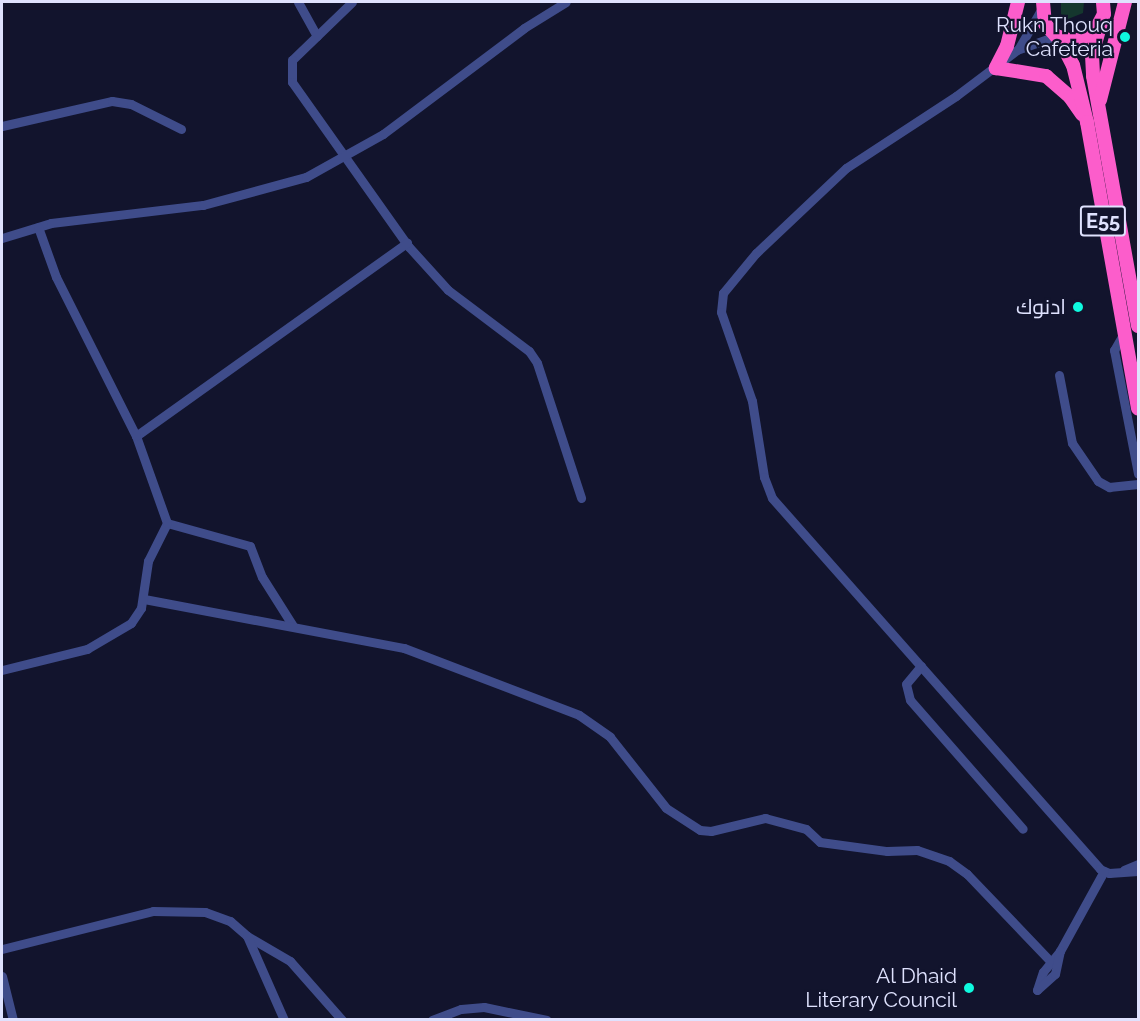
<!DOCTYPE html>
<html>
<head>
<meta charset="utf-8">
<style>
	body { margin:0 }
	#map { position:relative; width:1140px; height:1021px; overflow:hidden; background:#12142d; font-family:Raleway,Cairo,sans-serif }
	div>[style] { position:absolute }
	.green>* { inset:0; background:#15372e }
	.minor>* { height:9px; margin:-4.5px; padding:0 4.5px; transform-origin:4.5px; border-radius:4.5px; background:#3f4c8a }
	.highway>* { height:14px; margin:-7px; padding:0 7px; transform-origin:7px; border-radius:7px; background:#fc5dcb }
	.dots>* { width:16px; height:16px; translate:-50% -50%; box-sizing:border-box; border:3px solid #12142d; border-radius:50% }
	span { translate:-50% -50%; white-space:nowrap; text-align:center; line-height:1.15; -webkit-text-stroke:4.5px #12142d; paint-order:stroke }
	.shield-label span { padding:2px 4px; background:#12142d; border:2px solid; border-radius:4px; -webkit-text-stroke-width:0 }
	.shield-label { font-size:20px; color:#dfe2fe; font-weight:700 }
	.poi-label { font-size:21px; color:#dfe2fe }
	.right { translate:-100% -50%; text-align:right }
	.frame { position:absolute; inset:0; border:3px solid #dfe2fe; pointer-events:none }
</style>
</head>
<body>
<div id="map">
	<div class="green">
		<i style="clip-path:polygon(1061px 2px,1084px 2px,1083px 13px,1068px 19px,1061px 14px)"></i>
	</div>
	<div class="minor">
		<i style="left:298px;top:2px;width:39px;rotate:61deg"></i>
		<i style="left:352px;top:2px;width:83px;rotate:136deg"></i>
		<i style="left:292px;top:60px;width:22px;rotate:90deg"></i>
		<i style="left:292px;top:82px;width:202px;rotate:54.7deg"></i>
		<i style="left:409px;top:247px;width:58px;rotate:47.8deg"></i>
		<i style="left:448px;top:290px;width:101px;rotate:37deg"></i>
		<i style="left:529px;top:351px;width:14px;rotate:56deg"></i>
		<i style="left:537px;top:363px;width:142px;rotate:71.9deg"></i>
		<i style="left:1056px;top:36px;width:41px;rotate:160.3deg"></i>
		<i style="left:1017px;top:50px;width:76px;rotate:143deg"></i>
		<i style="left:956px;top:96px;width:131px;rotate:146.8deg"></i>
		<i style="left:846px;top:168px;width:124px;rotate:136.6deg"></i>
		<i style="left:756px;top:253px;width:52px;rotate:129.5deg"></i>
		<i style="left:723px;top:293px;width:19px;rotate:96deg"></i>
		<i style="left:721px;top:312px;width:94px;rotate:70.8deg"></i>
		<i style="left:752px;top:401px;width:77px;rotate:81deg"></i>
		<i style="left:764px;top:477px;width:22px;rotate:69deg"></i>
		<i style="left:772px;top:498px;width:495px;rotate:48.5deg"></i>
		<i style="left:1100px;top:869px;width:10px;rotate:24deg"></i>
		<i style="left:1109px;top:873px;width:29px;rotate:-4deg"></i>
		<i style="left:1019px;top:48px;width:46px;rotate:-60.1deg"></i>
		<i style="left:2px;top:126px;width:113px;rotate:-12.8deg"></i>
		<i style="left:112px;top:101px;width:19px;rotate:9deg"></i>
		<i style="left:131px;top:104px;width:56px;rotate:26.6deg"></i>
		<i style="left:2px;top:238px;width:51px;rotate:-17deg"></i>
		<i style="left:51px;top:223px;width:153px;rotate:-6.8deg"></i>
		<i style="left:203px;top:205px;width:107px;rotate:-15.2deg"></i>
		<i style="left:306px;top:177px;width:88px;rotate:-29.2deg"></i>
		<i style="left:383px;top:134px;width:176px;rotate:-36.9deg"></i>
		<i style="left:524px;top:28px;width:49px;rotate:-31.8deg"></i>
		<i style="left:1124px;top:333px;width:20px;rotate:120deg"></i>
		<i style="left:1114px;top:350px;width:126px;rotate:79deg"></i>
		<i style="left:1059px;top:375px;width:69px;rotate:79.2deg"></i>
		<i style="left:1072px;top:443px;width:46px;rotate:55.6deg"></i>
		<i style="left:1098px;top:481px;width:13px;rotate:29deg"></i>
		<i style="left:1109px;top:487px;width:29px;rotate:-6deg"></i>
		<i style="left:136px;top:436px;width:333px;rotate:-35.5deg"></i>
		<i style="left:167px;top:523px;width:86px;rotate:15.5deg"></i>
		<i style="left:250px;top:546px;width:33px;rotate:69deg"></i>
		<i style="left:262px;top:577px;width:58px;rotate:57.7deg"></i>
		<i style="left:144px;top:599px;width:265px;rotate:10.7deg"></i>
		<i style="left:404px;top:648px;width:187px;rotate:20.9deg"></i>
		<i style="left:579px;top:715px;width:38px;rotate:35deg"></i>
		<i style="left:610px;top:737px;width:90px;rotate:51.7deg"></i>
		<i style="left:666px;top:808px;width:40px;rotate:32.9deg"></i>
		<i style="left:700px;top:830px;width:11px;rotate:5deg"></i>
		<i style="left:711px;top:831px;width:56px;rotate:-13.5deg"></i>
		<i style="left:765px;top:818px;width:42px;rotate:15deg"></i>
		<i style="left:806px;top:829px;width:19px;rotate:43deg"></i>
		<i style="left:820px;top:842px;width:68px;rotate:7.7deg"></i>
		<i style="left:887px;top:851px;width:30px;rotate:-2deg"></i>
		<i style="left:917px;top:850px;width:34px;rotate:19deg"></i>
		<i style="left:949px;top:861px;width:22px;rotate:36deg"></i>
		<i style="left:967px;top:874px;width:120px;rotate:46.3deg"></i>
		<i style="left:921px;top:666px;width:23px;rotate:130deg"></i>
		<i style="left:906px;top:684px;width:16px;rotate:76deg"></i>
		<i style="left:910px;top:700px;width:171px;rotate:48.8deg"></i>
		<i style="left:2px;top:670px;width:88px;rotate:-13.9deg"></i>
		<i style="left:87px;top:649px;width:51px;rotate:-30.6deg"></i>
		<i style="left:131px;top:623px;width:18px;rotate:-56deg"></i>
		<i style="left:141px;top:608px;width:48px;rotate:-81.5deg"></i>
		<i style="left:148px;top:561px;width:42px;rotate:-63.4deg"></i>
		<i style="left:167px;top:523px;width:92px;rotate:-109.6deg"></i>
		<i style="left:136px;top:436px;width:178px;rotate:-116.7deg"></i>
		<i style="left:56px;top:277px;width:53px;rotate:-109.8deg"></i>
		<i style="left:1124px;top:870px;width:15px;rotate:-23deg"></i>
		<i style="left:247px;top:936px;width:50px;rotate:30.2deg"></i>
		<i style="left:290px;top:961px;width:79px;rotate:48.6deg"></i>
		<i style="left:2px;top:949px;width:156px;rotate:-14.1deg"></i>
		<i style="left:153px;top:911px;width:52px;rotate:1.1deg"></i>
		<i style="left:205px;top:912px;width:27px;rotate:20deg"></i>
		<i style="left:230px;top:921px;width:23px;rotate:41deg"></i>
		<i style="left:247px;top:936px;width:92px;rotate:66.2deg"></i>
		<i style="left:2px;top:976px;width:45px;rotate:76deg"></i>
		<i style="left:1037px;top:990px;width:19px;rotate:-72deg"></i>
		<i style="left:1043px;top:972px;width:27px;rotate:-51deg"></i>
		<i style="left:1060px;top:951px;width:91px;rotate:-61.2deg"></i>
		<i style="left:1037px;top:990px;width:24px;rotate:-42deg"></i>
		<i style="left:1055px;top:974px;width:24px;rotate:-78deg"></i>
		<i style="left:432px;top:1020px;width:31px;rotate:-21deg"></i>
		<i style="left:461px;top:1009px;width:23px;rotate:-5deg"></i>
		<i style="left:484px;top:1007px;width:64px;rotate:11.7deg"></i>
	</div>
	<div class="highway">
		<i style="left:1018px;top:2px;width:45px;rotate:104deg"></i>
		<i style="left:1007px;top:46px;width:25px;rotate:117deg"></i>
		<i style="left:996px;top:68px;width:51px;rotate:9.1deg"></i>
		<i style="left:1046px;top:76px;width:32px;rotate:41deg"></i>
		<i style="left:1070px;top:97px;width:21px;rotate:55deg"></i>
		<i style="left:1043px;top:2px;width:22px;rotate:85deg"></i>
		<i style="left:1045px;top:24px;width:16px;rotate:47deg"></i>
		<i style="left:1056px;top:36px;width:13px;rotate:18deg"></i>
		<i style="left:1068px;top:40px;width:10px"></i>
		<i style="left:1078px;top:40px;width:19px;rotate:-28deg"></i>
		<i style="left:1095px;top:31px;width:19px;rotate:-62deg"></i>
		<i style="left:1104px;top:14px;width:12px;rotate:-95deg"></i>
		<i style="left:1101px;top:23px;width:33px;rotate:106deg"></i>
		<i style="left:1092px;top:55px;width:21px;rotate:87deg"></i>
		<i style="left:1093px;top:76px;width:254px;rotate:79.8deg"></i>
		<i style="left:1059px;top:38px;width:30px;rotate:63deg"></i>
		<i style="left:1073px;top:65px;width:59px;rotate:76.2deg"></i>
		<i style="left:1087px;top:122px;width:291px;rotate:79.9deg"></i>
		<i style="left:1100px;top:100px;width:101px;rotate:-75.7deg"></i>
	</div>
	<div class="dots">
		<i style="left:1125px;top:37px;background:#0ffadf"></i>
		<i style="left:1078px;top:307px;background:#0ffadf"></i>
		<i style="left:969px;top:988px;background:#0ffadf"></i>
	</div>
	<div class="shield-label">
		<span style="left:1103px;top:221px">E55</span>
	</div>
	<div class="poi-label">
		<span class="right" style="left:1113px;top:37px">Rukn Thouq<br>Cafeteria</span>
		<span class="right" style="left:1066px;top:307px">ادنوك</span>
		<span class="right" style="left:957px;top:988px">Al Dhaid<br>Literary Council</span>
	</div>
	<div class="frame"></div>
</div>
</body>
</html>
